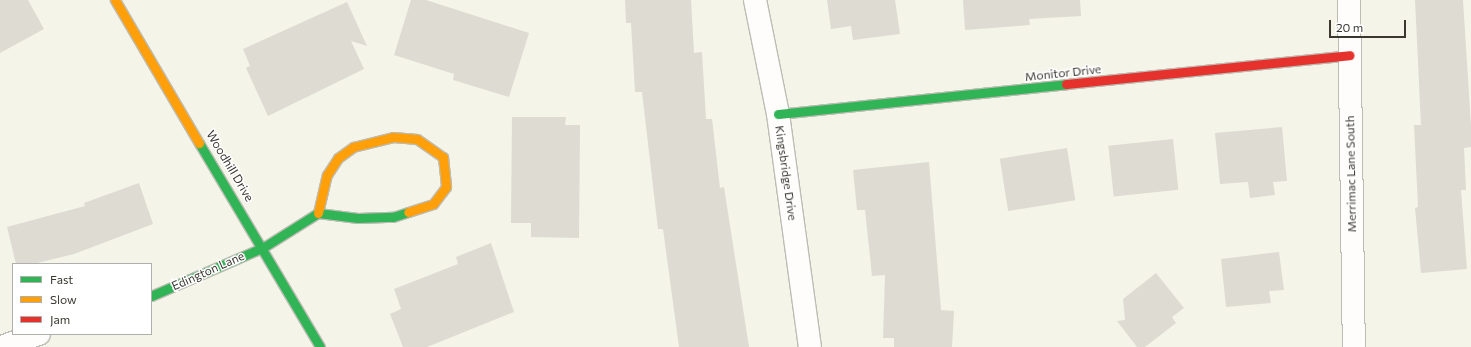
<!DOCTYPE html>
<html>
<head>
<meta charset="utf-8">
<style>
	body { margin:0 }
	#map { position:relative; width:1471px; height:347px; overflow:hidden; background:#f5f4e9; font-family:Commissioner,sans-serif }
	div>[style] { position:absolute }
	.building>* { inset:0; background:#dddbd2; transform-origin:0 0 }
	.roads { filter:drop-shadow(1px 0 #bdbcb4) drop-shadow(-1px 0 #bdbcb4) drop-shadow(0 1px #bdbcb4) drop-shadow(0 -1px #bdbcb4) }
	.street>* { height:22px; margin:-11px; padding:0 11px; transform-origin:11px; border-radius:11px; background:#fefdfc }
	.fast>* { height:9px; margin:-4.5px; padding:0 4.5px; transform-origin:4.5px; border-radius:4.5px; background:#30b455 }
	.slow>* { height:9px; margin:-4.5px; padding:0 4.5px; transform-origin:4.5px; border-radius:4.5px; background:#ff9f0a }
	.jam>* { height:9px; margin:-4.5px; padding:0 4.5px; transform-origin:4.5px; border-radius:4.5px; background:#e5322d }
	span { translate:-50% -50%; white-space:nowrap; text-align:center; line-height:1.15; -webkit-text-stroke:3px #fff; paint-order:stroke }
	.street-label { font-size:12px; color:#393730 }
	.legend { position:absolute; left:12px; top:263px; width:140px; height:72px; box-sizing:border-box; background:#fff; border:1px solid #b0afac; margin:0; padding:5px 7px; list-style:none; font-size:12px; color:#393730 }
	.legend li { display:flex; align-items:center; gap:8px; height:20px }
	.legend b { width:20px; border:1px solid #b0afac }
	.scale { position:absolute; left:1329px; top:20px; width:77px; height:18px; box-sizing:border-box; border:2px solid #393730; border-top:0; padding-left:5px; font-size:12px; line-height:14px; white-space:nowrap; color:#393730; -webkit-text-stroke:3px #fff; paint-order:stroke }
</style>
</head>
<body>
<div id="map">
	<div class="building">
		<i style="clip-path:polygon(0 0,28px 0,44px 29px,0 53px)"></i>
		<i style="clip-path:polygon(411px 0,426px 0,529px 33px,509px 97px,453px 80px,454px 74px,394px 55px)"></i>
		<i style="clip-path:polygon(625px 0,691px 0,694px 53px,702px 52px,706px 119px,712px 119px,720px 188px,724px 187px,749px 347px,679px 347px,663px 229px,658px 229px,642px 92px,635px 92px,631px 23px,626px 23px)"></i>
		<i style="clip-path:polygon(827px 0,895px 0,900px 34px,853px 40px,851px 26px,831px 29px)"></i>
		<i style="clip-path:polygon(963px 0,1080px 0,1081px 16px,1029px 19px,1030px 25px,965px 30px)"></i>
		<i style="clip-path:polygon(1415px 0,1463px 0,1471px 126px,1471px 147px,1464px 148px,1466px 190px,1461px 190px,1467px 269px,1421px 273px,1415px 208px,1418px 207px,1414px 125px,1421px 125px)"></i>
		<i style="clip-path:polygon(347px 2px,367px 46px,351px 41px,364px 69px,268px 116px,246px 68px,250px 66px,243px 49px)"></i>
		<i style="clip-path:polygon(512px 117px,566px 117px,565px 125px,580px 125px,579px 238px,531px 237px,531px 223px,511px 223px)"></i>
		<i style="clip-path:polygon(1282px 127px,1287px 181px,1273px 182px,1275px 195px,1250px 198px,1248px 182px,1220px 184px,1215px 133px)"></i>
		<i style="left:1173px;top:139px;width:51px;height:65px;rotate:84deg"></i>
		<i style="left:1067px;top:148px;width:53px;height:68px;rotate:81deg"></i>
		<i style="clip-path:polygon(929px 162px,941px 310px,954px 311px,952px 347px,894px 347px,894px 338px,883px 338px,885px 275px,872px 276px,865px 210px,857px 210px,853px 170px)"></i>
		<i style="clip-path:polygon(139px 183px,153px 224px,74px 254px,33px 264px,16px 264px,7px 227px,85px 206px,84px 203px)"></i>
		<i style="clip-path:polygon(491px 243px,514px 312px,427px 347px,403px 347px,390px 314px,401px 309px,394px 289px,458px 264px,456px 257px)"></i>
		<i style="clip-path:polygon(1279px 252px,1284px 290px,1269px 291px,1271px 303px,1226px 307px,1221px 259px)"></i>
		<i style="clip-path:polygon(1156px 273px,1184px 308px,1172px 317px,1176px 323px,1145px 347px,1137px 347px,1117px 321px,1125px 320px,1123px 299px)"></i>
	</div>
	<div class="roads">
		<div class="street">
			<i style="left:755px;top:0;width:116px;rotate:78.6deg"></i>
			<i style="left:778px;top:114px;width:235px;rotate:82.2deg"></i>
			<i style="left:1349px;top:0;width:347px;rotate:89.2deg"></i>
			<i style="left:1px;top:347px;width:40px;rotate:-18.9deg"></i>
		</div>
		<div class="fast">
			<i style="left:778px;top:114px;width:290px;rotate:-5.9deg"></i>
			<i style="left:199px;top:143px;width:237px;rotate:59.3deg"></i>
			<i style="left:151px;top:296px;width:123px;rotate:-23.4deg"></i>
			<i style="left:264px;top:247px;width:64px;rotate:-32.2deg"></i>
			<i style="left:318px;top:213px;width:40px;rotate:7.1deg"></i>
			<i style="left:358px;top:218px;width:35px;rotate:-2deg"></i>
			<i style="left:393px;top:217px;width:16px;rotate:-18deg"></i>
		</div>
		<div class="slow">
			<i style="left:115px;top:0;width:166px;rotate:59.6deg"></i>
			<i style="left:318px;top:213px;width:39px;rotate:-77deg"></i>
			<i style="left:327px;top:175px;width:20px;rotate:-57deg"></i>
			<i style="left:338px;top:158px;width:19px;rotate:-36deg"></i>
			<i style="left:353px;top:147px;width:41px;rotate:-14deg"></i>
			<i style="left:393px;top:137px;width:24px;rotate:5deg"></i>
			<i style="left:417px;top:139px;width:32px;rotate:35deg"></i>
			<i style="left:443px;top:157px;width:30px;rotate:84deg"></i>
			<i style="left:446px;top:187px;width:21px;rotate:127deg"></i>
			<i style="left:433px;top:204px;width:26px;rotate:162deg"></i>
		</div>
		<div class="jam">
			<i style="left:1066px;top:84px;width:285px;rotate:-5.8deg"></i>
		</div>
	</div>
	<div class="street-label">
		<span style="left:1063px;top:73px;rotate:-6deg">Monitor Drive</span>
		<span style="left:230px;top:166px;rotate:59deg">Woodhill Drive</span>
		<span style="left:786px;top:173px;rotate:82deg">Kingsbridge Drive</span>
		<span style="left:1351px;top:174px;rotate:-91deg">Merrimac Lane South</span>
		<span style="left:208px;top:271px;rotate:-24deg">Edington Lane</span>
	</div>
	<ul class="legend">
	<li><b style="height:5px;background:#30b455"></b>Fast</li>
	<li><b style="height:5px;background:#ff9f0a"></b>Slow</li>
	<li><b style="height:5px;background:#e5322d"></b>Jam</li>
	</ul>
	<div class="scale">20 m</div>
</div>
</body>
</html>
